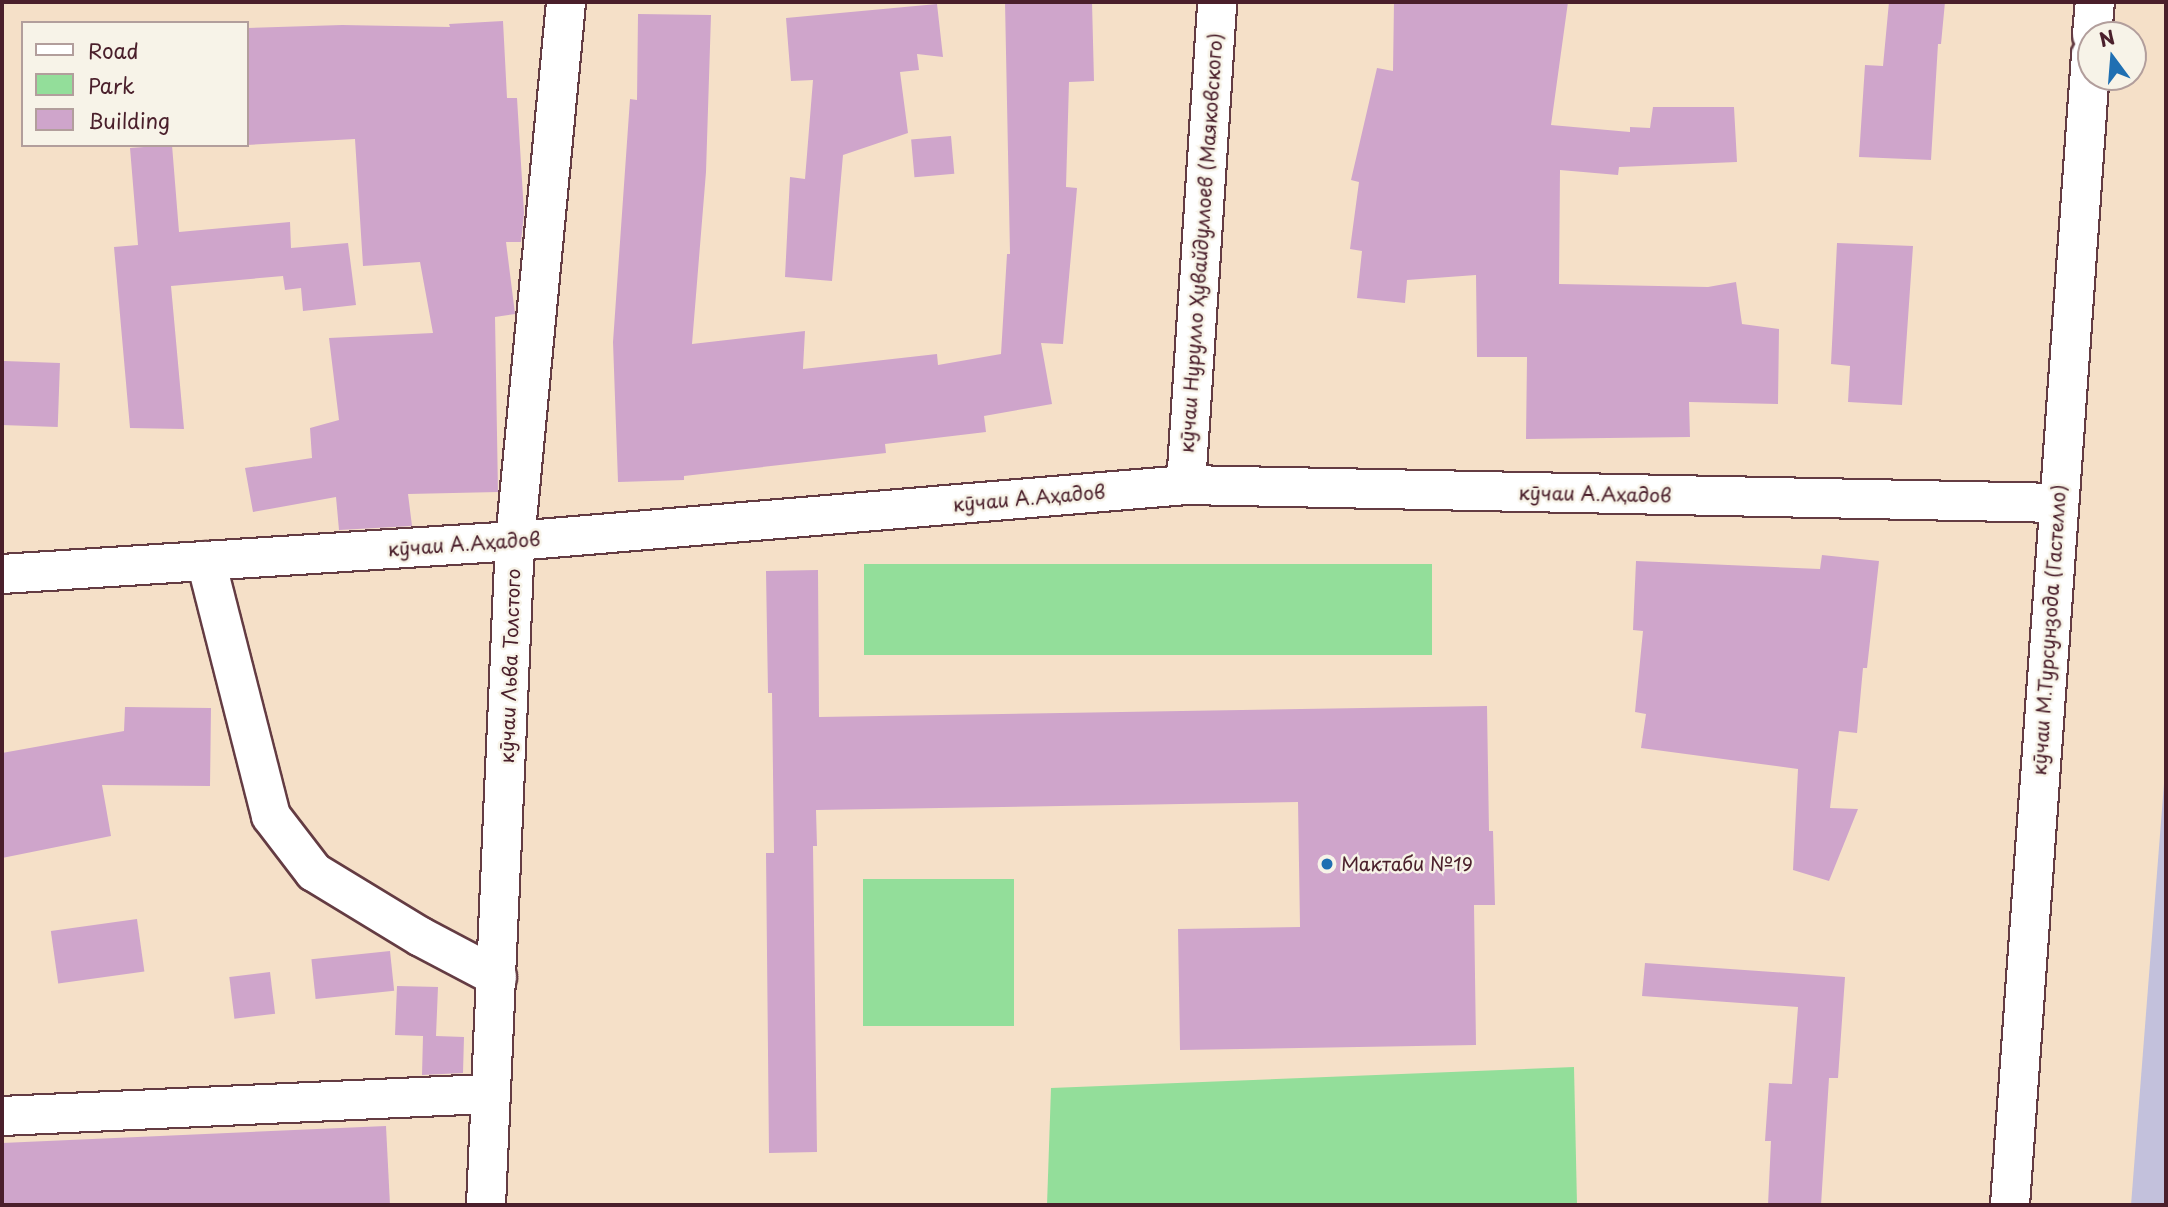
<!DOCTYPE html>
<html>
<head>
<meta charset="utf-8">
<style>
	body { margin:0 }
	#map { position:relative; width:2168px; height:1207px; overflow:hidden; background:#f5e0c8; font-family:"Playpen Sans",sans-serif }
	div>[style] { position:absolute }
	.industrial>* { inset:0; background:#c3c1dc }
	.green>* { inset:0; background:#93de9a; transform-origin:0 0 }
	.building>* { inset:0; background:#cfa5cb; transform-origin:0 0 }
	.roads { filter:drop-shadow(2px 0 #643c43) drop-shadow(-2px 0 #643c43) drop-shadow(0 2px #643c43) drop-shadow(0 -2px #643c43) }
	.minor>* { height:38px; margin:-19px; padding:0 19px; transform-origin:19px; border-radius:19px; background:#fff }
	.dots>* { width:19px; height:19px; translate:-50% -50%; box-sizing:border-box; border:4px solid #f7f3e8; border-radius:50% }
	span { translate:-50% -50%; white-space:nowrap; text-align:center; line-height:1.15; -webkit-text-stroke:5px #f7f3e8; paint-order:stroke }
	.street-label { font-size:19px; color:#4a1f2b }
	.poi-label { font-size:19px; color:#4a1f2b }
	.left { translate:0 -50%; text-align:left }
	.frame { position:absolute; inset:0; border:4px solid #4a1f2b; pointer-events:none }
	.legend { position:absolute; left:21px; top:21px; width:228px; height:126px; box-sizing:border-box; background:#f7f3e8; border:2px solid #b29e9c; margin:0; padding:9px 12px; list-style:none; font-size:21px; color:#4a1f2b }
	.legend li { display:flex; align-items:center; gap:14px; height:35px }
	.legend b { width:35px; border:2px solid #b29e9c }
	.north { position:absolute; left:2077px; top:21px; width:70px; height:70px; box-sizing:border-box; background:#f7f3e8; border:2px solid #b29e9c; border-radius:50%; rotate:344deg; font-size:19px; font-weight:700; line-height:28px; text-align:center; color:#4a1f2b }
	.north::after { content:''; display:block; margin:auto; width:24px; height:32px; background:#1f6fb2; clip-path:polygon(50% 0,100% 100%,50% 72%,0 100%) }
</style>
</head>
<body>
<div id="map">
	<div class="industrial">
		<i style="clip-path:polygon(2166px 758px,2166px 1205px,2131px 1205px)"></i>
	</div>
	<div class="green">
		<i style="left:1432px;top:564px;width:91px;height:568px;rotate:90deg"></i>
		<i style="left:863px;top:879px;width:151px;height:147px"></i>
		<i style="clip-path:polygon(1574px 1067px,1577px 1205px,1047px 1205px,1051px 1088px)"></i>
	</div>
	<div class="building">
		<i style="clip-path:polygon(1005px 2px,1092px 2px,1094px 81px,1069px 82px,1066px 187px,1077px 188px,1063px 344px,1041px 343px,1052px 404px,984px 416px,986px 432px,885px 444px,886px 453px,684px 476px,684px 480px,618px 482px,613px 342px,630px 99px,637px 100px,638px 14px,711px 15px,706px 172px,692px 344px,805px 331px,803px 369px,937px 354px,938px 365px,1001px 354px,1007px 254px,1010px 254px)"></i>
		<i style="clip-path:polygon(1394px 2px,1568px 2px,1551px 125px,1630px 132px,1630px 127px,1650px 128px,1653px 107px,1734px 107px,1737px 162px,1619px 167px,1618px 175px,1560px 170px,1559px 284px,1708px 287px,1736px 282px,1742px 324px,1779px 329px,1778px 404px,1689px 402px,1690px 437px,1526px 439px,1527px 357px,1477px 357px,1476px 275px,1407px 280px,1405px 303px,1357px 298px,1362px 251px,1350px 249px,1359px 182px,1351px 180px,1377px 68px,1393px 71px)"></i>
		<i style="clip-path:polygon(1889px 2px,1945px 2px,1941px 44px,1938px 44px,1931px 160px,1859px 157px,1865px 65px,1883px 66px)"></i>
		<i style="clip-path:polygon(937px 4px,943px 57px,917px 54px,919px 70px,900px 72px,908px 133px,843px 155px,832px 281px,785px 277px,790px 177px,805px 179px,813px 80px,791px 81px,786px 18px)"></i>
		<i style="clip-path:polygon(503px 21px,507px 98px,517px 98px,524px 213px,521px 242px,506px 242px,515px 314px,495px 317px,498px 492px,408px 494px,412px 526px,339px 530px,336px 497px,253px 512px,245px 468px,312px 458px,310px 428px,339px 420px,329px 338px,433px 333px,420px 262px,363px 266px,355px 139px,247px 145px,247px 28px,342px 25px,450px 27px,449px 24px)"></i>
		<i style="left:951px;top:136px;width:38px;height:40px;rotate:85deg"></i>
		<i style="clip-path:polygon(172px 145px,179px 232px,290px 222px,291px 248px,348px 243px,356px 305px,303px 311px,301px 288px,285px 290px,283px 276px,171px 286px,184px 429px,130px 428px,114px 247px,138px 245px,130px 148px)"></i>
		<i style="clip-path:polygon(1837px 243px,1913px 246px,1902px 405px,1848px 402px,1850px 366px,1831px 364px)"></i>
		<i style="left:4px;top:361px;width:56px;height:64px;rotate:2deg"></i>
		<i style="clip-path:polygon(1822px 555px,1879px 561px,1867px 668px,1863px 668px,1857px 733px,1839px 731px,1830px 808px,1858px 809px,1829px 881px,1793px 870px,1798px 769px,1641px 748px,1646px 714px,1635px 712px,1643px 631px,1633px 630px,1636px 561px,1820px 569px)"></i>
		<i style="clip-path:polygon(818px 570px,819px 717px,1487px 706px,1489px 831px,1493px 831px,1495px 905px,1474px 905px,1476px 1045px,1180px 1050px,1178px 929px,1300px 927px,1298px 802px,816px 810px,817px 846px,813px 846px,817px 1152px,769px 1153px,766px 853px,774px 853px,772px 693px,768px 693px,766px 571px)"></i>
		<i style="clip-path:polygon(125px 707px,211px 708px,210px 786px,102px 785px,111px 836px,2px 858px,2px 753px,124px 731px)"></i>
		<i style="left:137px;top:919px;width:53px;height:87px;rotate:82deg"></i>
		<i style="left:390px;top:951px;width:40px;height:79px;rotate:84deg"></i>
		<i style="clip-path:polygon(1645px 963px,1845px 977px,1838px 1078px,1829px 1078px,1821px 1205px,1768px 1205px,1771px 1141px,1765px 1141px,1769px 1083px,1792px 1084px,1798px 1007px,1642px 996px)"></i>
		<i style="left:270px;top:972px;width:42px;height:41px;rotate:83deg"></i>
		<i style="clip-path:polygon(397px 986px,438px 987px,436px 1036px,464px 1037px,463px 1073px,422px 1075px,423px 1036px,395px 1035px)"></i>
		<i style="clip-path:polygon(386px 1126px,390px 1205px,2px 1205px,2px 1143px)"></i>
	</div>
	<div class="roads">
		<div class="minor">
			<i style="left:2092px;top:35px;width:33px;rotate:-85deg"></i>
			<i style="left:1186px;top:485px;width:484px;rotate:-86.3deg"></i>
			<i style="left:206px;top:561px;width:263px;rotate:75.7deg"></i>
			<i style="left:271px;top:816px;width:71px;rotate:52.5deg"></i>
			<i style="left:314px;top:872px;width:125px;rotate:31.3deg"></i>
			<i style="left:421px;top:937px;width:86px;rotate:27.8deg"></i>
			<i style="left:2px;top:574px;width:514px;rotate:-3.68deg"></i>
			<i style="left:515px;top:541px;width:673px;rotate:-4.77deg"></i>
			<i style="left:1186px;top:485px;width:872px;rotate:1.18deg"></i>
			<i style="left:2px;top:1116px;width:489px;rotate:-2.6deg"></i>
			<i style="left:486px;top:1205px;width:665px;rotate:-87.5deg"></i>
			<i style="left:515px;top:541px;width:541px;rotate:-84.59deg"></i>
			<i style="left:2010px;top:1205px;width:1153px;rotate:-85.97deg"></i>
		</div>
	</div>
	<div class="dots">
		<i style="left:1327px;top:864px;background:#1f6fb2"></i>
	</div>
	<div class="street-label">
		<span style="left:1201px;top:243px;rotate:-86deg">кӯчаи Нурулло Ҳувайдуллоев (Маяковского)</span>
		<span style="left:1595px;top:494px;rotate:1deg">кӯчаи А.Аҳадов</span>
		<span style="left:1029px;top:498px;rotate:-5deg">кӯчаи А.Аҳадов</span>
		<span style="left:464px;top:544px;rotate:-4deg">кӯчаи А.Аҳадов</span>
		<span style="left:2049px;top:630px;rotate:-86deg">кӯчаи М.Турсунзода (Гастелло)</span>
		<span style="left:510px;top:666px;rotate:-88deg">кӯчаи Льва Толстого</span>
	</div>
	<div class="poi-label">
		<span class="left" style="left:1341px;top:864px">Мактаби №19</span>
	</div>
	<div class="frame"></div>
	<ul class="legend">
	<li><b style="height:9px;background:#fff"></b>Road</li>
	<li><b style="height:19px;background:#93de9a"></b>Park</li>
	<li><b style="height:19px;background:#cfa5cb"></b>Building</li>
	</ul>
	<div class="north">N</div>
</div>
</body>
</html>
